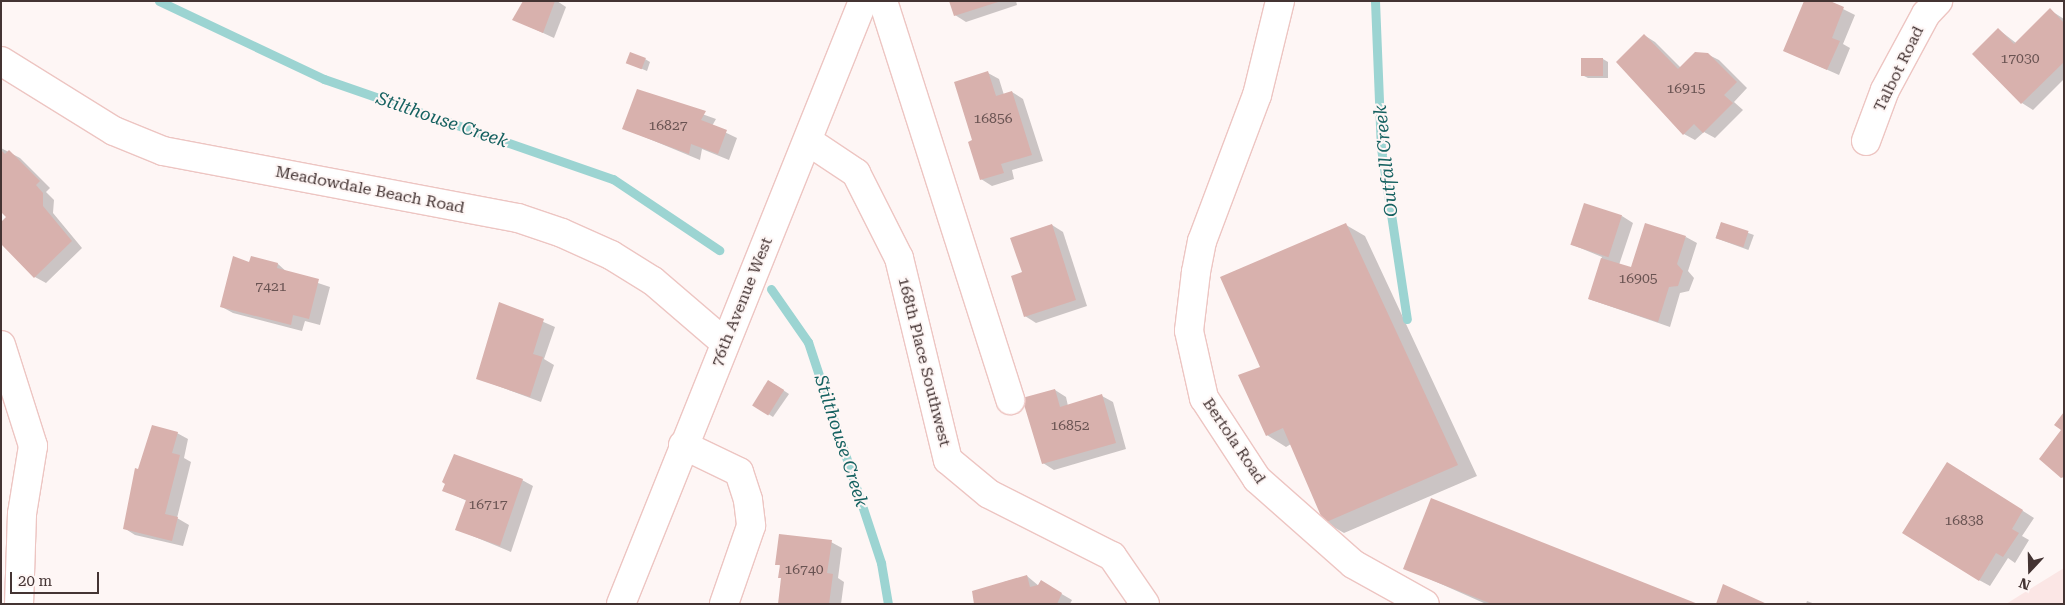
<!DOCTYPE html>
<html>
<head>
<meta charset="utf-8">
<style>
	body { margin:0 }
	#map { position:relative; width:2065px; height:605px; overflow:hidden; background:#fef6f5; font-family:"Roboto Serif",serif }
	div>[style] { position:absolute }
	.built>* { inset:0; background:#fbe6e5 }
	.shadow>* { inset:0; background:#0003; transform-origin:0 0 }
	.stream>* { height:9px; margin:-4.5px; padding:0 4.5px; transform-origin:4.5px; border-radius:4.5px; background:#9cd4d2 }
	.building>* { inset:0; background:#d8b1ad; transform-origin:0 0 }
	.roads { filter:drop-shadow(1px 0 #edc5c2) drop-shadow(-1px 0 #edc5c2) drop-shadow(0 1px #edc5c2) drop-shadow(0 -1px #edc5c2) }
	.minor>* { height:28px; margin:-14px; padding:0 14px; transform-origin:14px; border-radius:14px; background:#fff }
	span { translate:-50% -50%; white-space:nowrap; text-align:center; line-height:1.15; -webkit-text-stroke:4px #fef6f5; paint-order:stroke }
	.number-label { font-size:14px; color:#695352 }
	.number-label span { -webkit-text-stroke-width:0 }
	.street-label { font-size:16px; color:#443433 }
	.water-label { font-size:18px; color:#156160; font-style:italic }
	.frame { position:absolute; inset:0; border:2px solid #443433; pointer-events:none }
	.north { position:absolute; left:2005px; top:545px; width:50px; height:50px; -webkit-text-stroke:4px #fef6f5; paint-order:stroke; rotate:201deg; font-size:14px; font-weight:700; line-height:20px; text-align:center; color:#443433 }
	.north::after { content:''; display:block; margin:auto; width:18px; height:22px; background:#443433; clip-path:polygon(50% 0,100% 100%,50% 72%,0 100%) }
	.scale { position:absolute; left:10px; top:572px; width:89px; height:22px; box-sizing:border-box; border:2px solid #443433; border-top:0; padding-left:6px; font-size:15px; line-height:18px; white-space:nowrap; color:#443433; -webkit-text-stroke:4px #fef6f5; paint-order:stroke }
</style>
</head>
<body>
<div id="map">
	<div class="built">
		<i style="clip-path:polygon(2064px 568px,2064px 604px,2006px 604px)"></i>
	</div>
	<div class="shadow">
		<i style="clip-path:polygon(524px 1px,557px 1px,566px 7px,554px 38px,515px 20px)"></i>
		<i style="clip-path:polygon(951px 1px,1016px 1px,1017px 5px,966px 22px,955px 15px)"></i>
		<i style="clip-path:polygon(1827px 1px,1855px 15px,1843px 44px,1850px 48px,1839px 75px,1785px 51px)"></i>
		<i style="clip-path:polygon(2050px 10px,2064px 19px,2064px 79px,2033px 110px,2022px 103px,1998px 29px,2016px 43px)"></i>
		<i style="clip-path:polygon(1644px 35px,1655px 42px,1681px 68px,1707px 54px,1719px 60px,1747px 88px,1734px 102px,1743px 110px,1715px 138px,1704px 132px,1695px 140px,1684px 134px)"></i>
		<i style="clip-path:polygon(645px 59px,650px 62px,647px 71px,628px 63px)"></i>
		<i style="clip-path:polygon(1603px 59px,1608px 62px,1608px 78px,1588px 78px,1582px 75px)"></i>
		<i style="clip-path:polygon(988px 73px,999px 79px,1004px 95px,1012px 92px,1023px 99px,1043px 161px,1012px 170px,1014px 179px,992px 186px,981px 179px)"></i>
		<i style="clip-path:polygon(638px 91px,716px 119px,712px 126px,737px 138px,729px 160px,702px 149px,700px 160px,623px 128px)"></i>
		<i style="clip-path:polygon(1px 148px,20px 158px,50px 188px,46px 192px,54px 200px,53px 213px,82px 248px,46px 283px,35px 277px,8px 217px,1px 210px)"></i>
		<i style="clip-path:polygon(1622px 216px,1633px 223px,1619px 265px,1632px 269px,1686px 237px,1697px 243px,1688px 271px,1694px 278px,1689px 291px,1680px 293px,1670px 327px,1589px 299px,1602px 257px,1573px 245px)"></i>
		<i style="left:1721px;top:223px;width:35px;height:16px;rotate:20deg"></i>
		<i style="clip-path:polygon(1052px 225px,1063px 232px,1087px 306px,1036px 323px,1025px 316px)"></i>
		<i style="clip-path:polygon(1346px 225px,1365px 236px,1477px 476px,1344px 533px,1325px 522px,1291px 444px,1286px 447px,1267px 435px,1261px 367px)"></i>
		<i style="clip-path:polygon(250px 264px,278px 264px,288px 273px,330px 287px,320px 325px,305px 321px,302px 331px,233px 313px,222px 307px)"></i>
		<i style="clip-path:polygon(500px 303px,555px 327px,544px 359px,554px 365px,541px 402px,477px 378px)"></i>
		<i style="clip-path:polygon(774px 384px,789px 394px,773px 417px,754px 405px)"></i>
		<i style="clip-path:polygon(1055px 390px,1066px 397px,1068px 406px,1102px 396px,1113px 402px,1126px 449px,1054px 470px,1043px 463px)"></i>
		<i style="clip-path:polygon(177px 433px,188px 439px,184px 458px,191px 462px,177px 518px,189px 525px,183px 546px,135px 535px,124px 528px,139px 471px)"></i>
		<i style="clip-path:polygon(1959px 470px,2034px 518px,2022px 536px,2029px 540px,2015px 563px,2008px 558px,1990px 586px,1979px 580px)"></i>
		<i style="clip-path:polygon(522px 480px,533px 486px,511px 552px,456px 529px,467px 501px,444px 490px)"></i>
		<i style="clip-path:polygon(831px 542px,842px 548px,838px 578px,844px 582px,841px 604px,779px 604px,782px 579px,781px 566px,777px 564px)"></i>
		<i style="clip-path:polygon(1405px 568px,1695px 604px,1486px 604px)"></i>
		<i style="clip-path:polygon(1027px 576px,1039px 586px,1041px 582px,1072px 600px,1070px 604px,976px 604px,1004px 582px)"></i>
		<i style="clip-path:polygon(1807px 601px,1815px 604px,1806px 604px)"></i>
	</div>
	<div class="stream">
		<i style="left:159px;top:1px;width:183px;rotate:25.3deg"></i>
		<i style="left:324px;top:79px;width:306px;rotate:19.1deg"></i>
		<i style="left:613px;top:179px;width:128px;rotate:33.8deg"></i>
		<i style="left:1375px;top:1px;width:147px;rotate:87.7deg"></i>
		<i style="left:1381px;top:148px;width:173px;rotate:81.4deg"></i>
		<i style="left:771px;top:289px;width:65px;rotate:55.1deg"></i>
		<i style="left:808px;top:342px;width:233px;rotate:71.7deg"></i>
		<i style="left:881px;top:563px;width:42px;rotate:80.3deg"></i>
	</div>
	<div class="building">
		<i style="clip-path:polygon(523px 1px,555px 1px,543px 33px,512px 20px)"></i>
		<i style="clip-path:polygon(949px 1px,998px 1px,998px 2px,954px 16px)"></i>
		<i style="clip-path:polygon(1804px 1px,1830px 1px,1844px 7px,1832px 38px,1840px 41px,1827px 70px,1783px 51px)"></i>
		<i style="clip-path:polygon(2050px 8px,2064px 23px,2064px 62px,2021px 104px,1972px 54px,1998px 28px,2014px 44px)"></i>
		<i style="clip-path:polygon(1644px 34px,1678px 69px,1695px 52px,1708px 53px,1737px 82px,1724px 95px,1733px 103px,1703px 133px,1694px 124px,1683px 135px,1616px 62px)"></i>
		<i style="left:630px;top:52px;width:17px;height:12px;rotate:21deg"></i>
		<i style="left:1603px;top:58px;width:18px;height:22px;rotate:90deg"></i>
		<i style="clip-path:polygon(988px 71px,996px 96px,1012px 91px,1032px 155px,1001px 164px,1004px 173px,980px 180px,968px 142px,972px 140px,954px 82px)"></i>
		<i style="clip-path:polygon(637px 89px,706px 111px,701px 120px,727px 130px,718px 154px,691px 144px,689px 154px,622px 129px)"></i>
		<i style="clip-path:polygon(1px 150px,5px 154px,9px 150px,40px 181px,36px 185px,43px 193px,43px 206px,72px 241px,34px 278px,1px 244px,1px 222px,6px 217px,1px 212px)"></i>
		<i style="left:1584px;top:203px;width:40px;height:44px;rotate:18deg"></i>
		<i style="left:1721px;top:222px;width:29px;height:17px;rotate:18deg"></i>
		<i style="clip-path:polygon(1346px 223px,1458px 465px,1324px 523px,1283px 428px,1266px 436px,1238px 375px,1260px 367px,1220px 277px)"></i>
		<i style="clip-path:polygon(1645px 223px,1686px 236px,1677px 264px,1683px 271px,1678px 286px,1669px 287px,1658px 322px,1588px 299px,1601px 258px,1631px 267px)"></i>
		<i style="clip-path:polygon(1052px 224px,1076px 300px,1024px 317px,1011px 276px,1022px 272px,1010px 238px)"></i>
		<i style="clip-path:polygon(233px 256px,249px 262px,251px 256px,278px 263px,277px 268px,319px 279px,309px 319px,293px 315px,291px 325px,220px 307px)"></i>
		<i style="clip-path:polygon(499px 302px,544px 319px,533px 354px,543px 357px,530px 397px,476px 379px)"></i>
		<i style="left:768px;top:380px;width:19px;height:30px;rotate:32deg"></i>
		<i style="clip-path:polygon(1055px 389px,1060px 407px,1102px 394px,1116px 443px,1042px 464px,1022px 398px)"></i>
		<i style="clip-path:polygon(2064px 412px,2064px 477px,2061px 478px,2039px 459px,2061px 430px,2054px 425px)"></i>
		<i style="clip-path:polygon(152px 425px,178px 432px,172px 453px,180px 455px,165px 514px,178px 517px,172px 541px,123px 529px,135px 468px,138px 469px)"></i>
		<i style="clip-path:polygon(454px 454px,523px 479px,500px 546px,455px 530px,466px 500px,442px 491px,445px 484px,442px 482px)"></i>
		<i style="clip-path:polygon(1947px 462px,2023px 510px,2012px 529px,2019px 533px,2003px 557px,1996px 553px,1979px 581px,1902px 533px)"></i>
		<i style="clip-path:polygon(1431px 498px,1698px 604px,1492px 604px,1403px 569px)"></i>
		<i style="clip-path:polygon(779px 534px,832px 540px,827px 573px,833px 574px,829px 604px,778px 604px,781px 578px,778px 578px,780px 565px,775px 565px)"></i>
		<i style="clip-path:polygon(1027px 575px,1030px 587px,1038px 585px,1041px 580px,1062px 593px,1057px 604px,974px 604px,972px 591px)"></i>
		<i style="clip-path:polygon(1723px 584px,1767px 604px,1716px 604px)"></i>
	</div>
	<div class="roads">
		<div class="minor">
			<i style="left:883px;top:1px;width:419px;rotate:72.3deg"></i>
			<i style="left:1280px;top:1px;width:97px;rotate:103.7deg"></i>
			<i style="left:1257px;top:95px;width:156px;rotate:110.6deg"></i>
			<i style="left:1202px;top:241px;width:32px;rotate:101deg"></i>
			<i style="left:1196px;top:272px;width:59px;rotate:96.8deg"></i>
			<i style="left:1189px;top:331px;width:69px;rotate:77.4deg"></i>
			<i style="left:1204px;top:398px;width:97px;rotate:56.8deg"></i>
			<i style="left:1257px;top:479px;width:128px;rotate:41.5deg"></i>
			<i style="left:1353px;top:564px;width:82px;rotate:29.1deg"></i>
			<i style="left:1px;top:61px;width:133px;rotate:31.8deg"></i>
			<i style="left:114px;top:131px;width:53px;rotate:22.2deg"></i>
			<i style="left:163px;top:151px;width:361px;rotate:10.7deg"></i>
			<i style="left:518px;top:218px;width:46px;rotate:18.8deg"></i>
			<i style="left:562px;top:233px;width:54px;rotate:24.2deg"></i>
			<i style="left:611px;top:255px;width:49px;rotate:31.8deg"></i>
			<i style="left:653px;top:281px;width:95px;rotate:40.7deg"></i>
			<i style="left:808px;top:141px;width:58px;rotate:33.7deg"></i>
			<i style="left:856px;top:173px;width:95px;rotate:63.2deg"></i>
			<i style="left:899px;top:258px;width:208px;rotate:76.4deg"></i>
			<i style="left:948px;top:460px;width:53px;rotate:39.7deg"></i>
			<i style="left:989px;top:494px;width:138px;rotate:26.8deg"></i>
			<i style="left:1112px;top:556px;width:58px;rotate:55.5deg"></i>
			<i style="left:1866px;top:141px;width:54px;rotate:-69.6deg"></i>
			<i style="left:1885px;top:90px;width:86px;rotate:-61.7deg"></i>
			<i style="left:1926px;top:14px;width:18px;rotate:-47deg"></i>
			<i style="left:1px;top:345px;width:106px;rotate:72.4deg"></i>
			<i style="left:33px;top:446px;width:69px;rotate:99.2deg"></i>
			<i style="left:22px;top:514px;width:90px;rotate:91.9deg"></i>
			<i style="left:683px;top:445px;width:62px;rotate:25.7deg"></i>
			<i style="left:739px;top:472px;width:29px;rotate:72deg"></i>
			<i style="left:748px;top:500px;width:26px;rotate:83deg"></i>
			<i style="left:751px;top:526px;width:83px;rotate:109.1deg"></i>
			<i style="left:621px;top:604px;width:650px;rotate:-68.13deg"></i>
		</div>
	</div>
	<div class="number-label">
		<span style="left:2020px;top:58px">17030</span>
		<span style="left:1686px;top:88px">16915</span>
		<span style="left:993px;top:118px">16856</span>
		<span style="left:668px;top:125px">16827</span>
		<span style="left:1638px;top:278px">16905</span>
		<span style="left:271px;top:286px">7421</span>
		<span style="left:1070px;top:425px">16852</span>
		<span style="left:488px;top:504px">16717</span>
		<span style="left:1964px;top:520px">16838</span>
		<span style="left:804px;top:569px">16740</span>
	</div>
	<div class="street-label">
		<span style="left:1899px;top:69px;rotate:-64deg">Talbot Road</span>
		<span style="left:370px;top:190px;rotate:11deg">Meadowdale Beach Road</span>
		<span style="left:742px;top:302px;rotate:-68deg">76th Avenue West</span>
		<span style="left:924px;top:362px;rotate:76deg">168th Place Southwest</span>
		<span style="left:1234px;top:441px;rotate:56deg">Bertola Road</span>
	</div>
	<div class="water-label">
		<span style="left:442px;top:120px;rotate:19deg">Stilthouse Creek</span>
		<span style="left:1386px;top:161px;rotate:-96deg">Outfall Creek</span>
		<span style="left:841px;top:441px;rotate:72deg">Stilthouse Creek</span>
	</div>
	<div class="frame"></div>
	<div class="north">N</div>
	<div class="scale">20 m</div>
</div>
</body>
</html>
